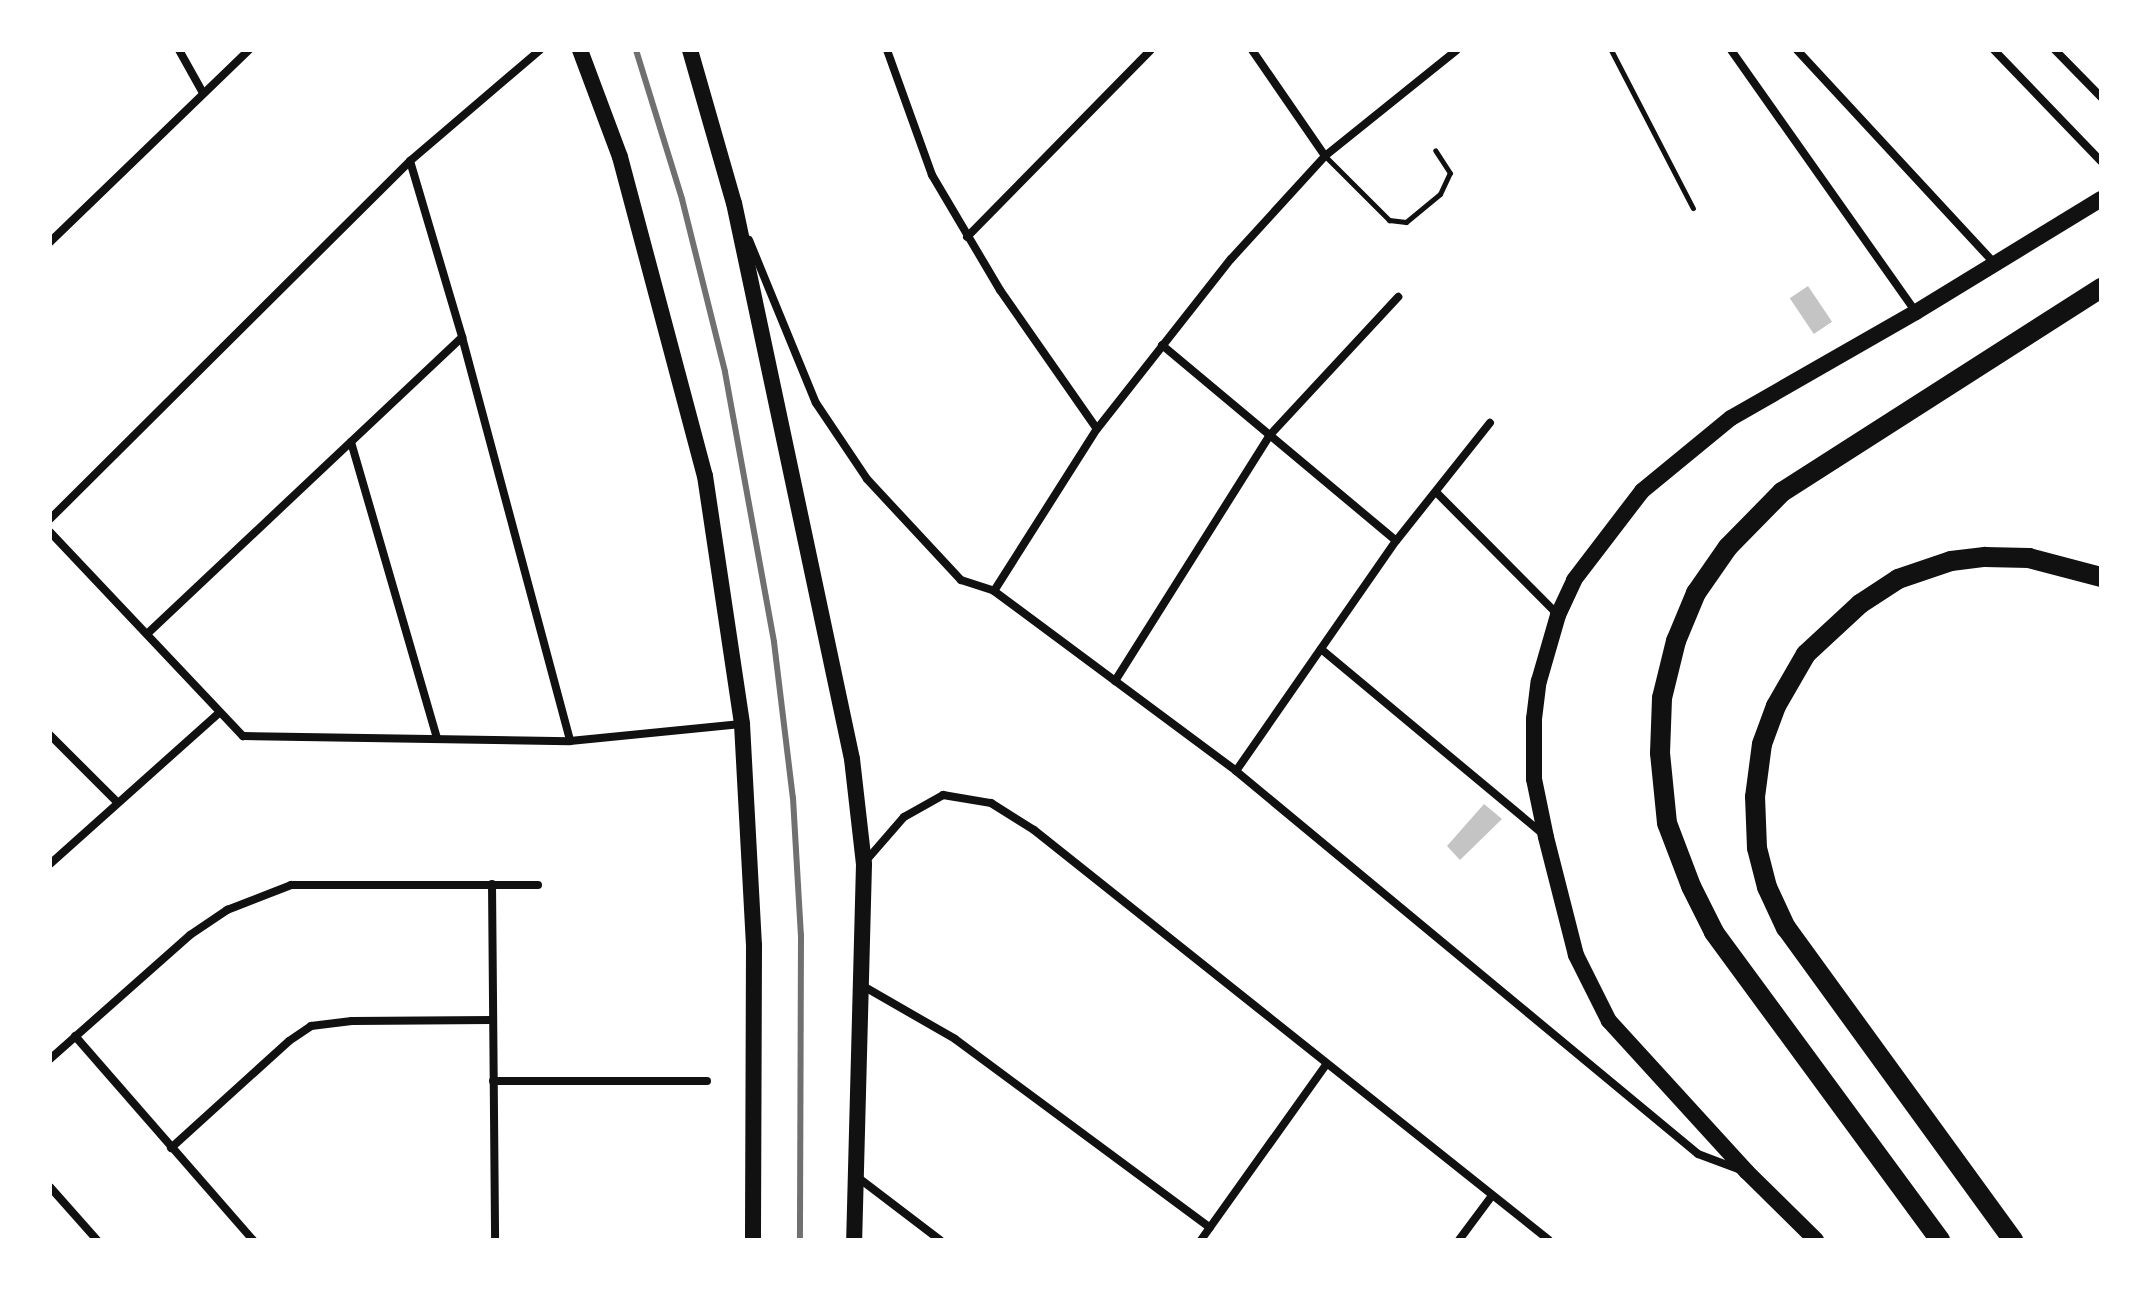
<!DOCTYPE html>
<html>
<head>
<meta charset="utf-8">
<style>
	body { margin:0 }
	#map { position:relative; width:2151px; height:1290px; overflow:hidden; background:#fff; font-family:"Libre Baskerville",serif }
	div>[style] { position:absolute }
	.building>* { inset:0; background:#c4c4c4; transform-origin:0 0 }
	.service>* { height:5px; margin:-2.5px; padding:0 2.5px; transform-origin:2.5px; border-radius:2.5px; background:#111 }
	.minor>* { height:8px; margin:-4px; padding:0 4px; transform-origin:4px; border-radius:4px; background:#111 }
	.secondary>* { height:16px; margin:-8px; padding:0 8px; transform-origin:8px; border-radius:8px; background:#111 }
	.motorway>* { height:20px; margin:-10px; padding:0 10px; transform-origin:10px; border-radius:10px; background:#111 }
	.rail>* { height:6px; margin:-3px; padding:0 3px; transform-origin:3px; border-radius:3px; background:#707070 }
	span { translate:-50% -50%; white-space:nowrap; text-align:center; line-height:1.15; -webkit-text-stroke:8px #fff; paint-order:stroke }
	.frame { position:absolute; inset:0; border:52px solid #fff; pointer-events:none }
</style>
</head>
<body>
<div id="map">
	<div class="building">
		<i style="left:1808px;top:286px;width:43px;height:22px;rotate:56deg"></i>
		<i style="clip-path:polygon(1484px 804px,1502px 819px,1460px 860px,1447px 846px)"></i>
	</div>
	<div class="service">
		<i style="left:1611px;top:50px;width:178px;rotate:62.6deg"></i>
		<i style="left:1325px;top:156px;width:91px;rotate:45deg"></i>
		<i style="left:1389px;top:220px;width:17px;rotate:7deg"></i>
		<i style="left:1406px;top:222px;width:44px;rotate:-39.5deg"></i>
		<i style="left:1440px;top:194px;width:23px;rotate:-65deg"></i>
		<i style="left:1450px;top:173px;width:27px;rotate:-123deg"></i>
	</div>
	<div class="minor">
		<i style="left:179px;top:50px;width:49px;rotate:60.8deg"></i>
		<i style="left:887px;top:50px;width:133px;rotate:70.2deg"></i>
		<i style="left:932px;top:175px;width:134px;rotate:59.4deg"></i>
		<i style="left:1000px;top:290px;width:169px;rotate:55.1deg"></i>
		<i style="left:1252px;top:50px;width:129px;rotate:55.4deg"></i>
		<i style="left:1731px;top:50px;width:321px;rotate:54.8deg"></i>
		<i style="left:1797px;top:50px;width:289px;rotate:47.2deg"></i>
		<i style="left:1994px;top:50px;width:154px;rotate:46.1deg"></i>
		<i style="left:2055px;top:50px;width:66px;rotate:45.6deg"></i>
		<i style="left:410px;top:161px;width:184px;rotate:73.5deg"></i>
		<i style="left:462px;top:337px;width:418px;rotate:75deg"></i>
		<i style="left:967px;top:237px;width:262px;rotate:-45.5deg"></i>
		<i style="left:749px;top:240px;width:176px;rotate:67.7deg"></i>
		<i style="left:816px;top:403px;width:92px;rotate:56.1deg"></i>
		<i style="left:867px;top:479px;width:138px;rotate:47.1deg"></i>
		<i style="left:961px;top:580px;width:35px;rotate:18deg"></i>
		<i style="left:994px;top:591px;width:302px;rotate:36.6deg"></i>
		<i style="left:1236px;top:771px;width:600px;rotate:39.66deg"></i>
		<i style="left:1698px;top:1154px;width:43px;rotate:20.6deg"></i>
		<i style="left:50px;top:242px;width:277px;rotate:-44deg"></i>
		<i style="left:1162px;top:345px;width:305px;rotate:39.9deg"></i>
		<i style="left:351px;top:442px;width:308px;rotate:73.8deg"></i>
		<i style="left:1436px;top:492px;width:173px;rotate:45.2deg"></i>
		<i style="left:50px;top:519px;width:508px;rotate:-44.84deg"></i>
		<i style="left:410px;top:161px;width:171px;rotate:-40.5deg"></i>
		<i style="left:50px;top:532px;width:281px;rotate:46.6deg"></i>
		<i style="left:243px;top:736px;width:327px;rotate:0.9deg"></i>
		<i style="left:570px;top:741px;width:172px;rotate:-5.7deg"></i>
		<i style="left:994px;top:591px;width:192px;rotate:-57.6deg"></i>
		<i style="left:1097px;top:429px;width:216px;rotate:-51.8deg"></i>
		<i style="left:1231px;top:259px;width:139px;rotate:-47.6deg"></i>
		<i style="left:1325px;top:156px;width:169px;rotate:-38.8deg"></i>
		<i style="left:147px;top:634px;width:433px;rotate:-43.3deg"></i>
		<i style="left:1321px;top:649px;width:290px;rotate:39.8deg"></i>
		<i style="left:1115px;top:681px;width:289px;rotate:-57.8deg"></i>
		<i style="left:1269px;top:436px;width:190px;rotate:-47.1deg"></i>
		<i style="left:50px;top:735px;width:95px;rotate:45deg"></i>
		<i style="left:1236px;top:771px;width:280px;rotate:-55.2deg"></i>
		<i style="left:1396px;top:541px;width:151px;rotate:-51.5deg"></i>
		<i style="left:864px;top:863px;width:61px;rotate:-49deg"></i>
		<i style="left:904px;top:817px;width:45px;rotate:-29.4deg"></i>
		<i style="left:943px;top:795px;width:49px;rotate:9.5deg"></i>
		<i style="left:991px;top:803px;width:51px;rotate:32.1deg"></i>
		<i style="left:1034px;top:830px;width:658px;rotate:38.52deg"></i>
		<i style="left:50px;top:864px;width:227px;rotate:-41.8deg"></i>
		<i style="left:492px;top:884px;width:356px;rotate:89.5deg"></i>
		<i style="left:863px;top:986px;width:106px;rotate:29.9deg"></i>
		<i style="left:955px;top:1039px;width:317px;rotate:36.5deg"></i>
		<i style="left:75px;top:1036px;width:271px;rotate:48.9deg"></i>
		<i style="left:50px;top:1059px;width:187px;rotate:-41.5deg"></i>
		<i style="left:190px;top:935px;width:45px;rotate:-34deg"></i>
		<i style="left:227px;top:910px;width:69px;rotate:-21.3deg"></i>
		<i style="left:291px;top:885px;width:247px"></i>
		<i style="left:493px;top:1081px;width:214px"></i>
		<i style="left:171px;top:1148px;width:159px;rotate:-42.2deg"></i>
		<i style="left:289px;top:1041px;width:27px;rotate:-34deg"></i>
		<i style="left:311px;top:1026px;width:41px;rotate:-7deg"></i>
		<i style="left:352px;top:1021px;width:140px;rotate:-0.4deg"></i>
		<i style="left:856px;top:1176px;width:106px;rotate:37.3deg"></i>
		<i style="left:50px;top:1187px;width:71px;rotate:48.4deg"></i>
		<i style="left:1201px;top:1240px;width:215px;rotate:-54.5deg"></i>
		<i style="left:1459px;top:1240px;width:54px;rotate:-53.3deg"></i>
	</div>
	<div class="secondary">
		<i style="left:580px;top:50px;width:114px;rotate:69.5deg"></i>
		<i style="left:620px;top:157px;width:330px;rotate:75.1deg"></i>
		<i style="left:705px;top:476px;width:251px;rotate:81.5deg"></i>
		<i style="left:742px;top:724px;width:221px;rotate:86.9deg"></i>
		<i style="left:754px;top:945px;width:295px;rotate:90.2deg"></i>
		<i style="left:690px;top:50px;width:159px;rotate:74deg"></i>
		<i style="left:734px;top:203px;width:568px;rotate:78.02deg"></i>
		<i style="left:852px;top:759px;width:106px;rotate:83.5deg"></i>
		<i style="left:864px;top:864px;width:376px;rotate:91.5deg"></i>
		<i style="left:1816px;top:1240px;width:97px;rotate:-135.4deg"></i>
		<i style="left:1747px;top:1172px;width:205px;rotate:-132.4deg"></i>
		<i style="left:1609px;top:1021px;width:74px;rotate:-116.6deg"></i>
		<i style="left:1576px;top:955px;width:122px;rotate:-104.3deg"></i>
		<i style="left:1546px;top:837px;width:59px;rotate:-101.7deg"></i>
		<i style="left:1534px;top:779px;width:60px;rotate:-90deg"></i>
		<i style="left:1534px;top:719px;width:38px;rotate:-83deg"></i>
		<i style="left:1539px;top:681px;width:69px;rotate:-73.9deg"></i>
		<i style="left:1558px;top:615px;width:38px;rotate:-65deg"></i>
		<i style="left:1574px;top:580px;width:112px;rotate:-52.6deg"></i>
		<i style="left:1642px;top:491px;width:115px;rotate:-39.4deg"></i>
		<i style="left:1731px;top:418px;width:213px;rotate:-29.8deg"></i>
		<i style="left:1916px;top:312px;width:217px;rotate:-31.4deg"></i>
	</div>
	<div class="motorway">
		<i style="left:1940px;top:1240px;width:382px;rotate:-126.3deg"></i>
		<i style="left:1714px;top:932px;width:51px;rotate:-116.6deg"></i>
		<i style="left:1691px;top:886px;width:67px;rotate:-110.9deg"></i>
		<i style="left:1667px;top:823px;width:70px;rotate:-95.7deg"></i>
		<i style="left:1660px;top:753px;width:55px;rotate:-87.9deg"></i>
		<i style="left:1662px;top:698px;width:59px;rotate:-76.2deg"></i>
		<i style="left:1676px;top:641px;width:52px;rotate:-67.4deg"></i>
		<i style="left:1696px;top:593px;width:56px;rotate:-55.2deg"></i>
		<i style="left:1728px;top:547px;width:77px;rotate:-45.5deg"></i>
		<i style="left:1782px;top:492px;width:379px;rotate:-32.6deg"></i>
		<i style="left:2013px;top:1240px;width:386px;rotate:-126deg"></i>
		<i style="left:1786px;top:928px;width:45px;rotate:-114.9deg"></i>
		<i style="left:1767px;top:887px;width:40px;rotate:-104.4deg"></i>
		<i style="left:1757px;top:848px;width:51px;rotate:-92.2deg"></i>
		<i style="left:1755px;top:797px;width:53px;rotate:-82.5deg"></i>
		<i style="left:1762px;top:744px;width:40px;rotate:-69.8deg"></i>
		<i style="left:1776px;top:706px;width:60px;rotate:-60deg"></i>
		<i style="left:1806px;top:654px;width:74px;rotate:-42.8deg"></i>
		<i style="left:1860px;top:604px;width:45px;rotate:-33.3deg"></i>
		<i style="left:1898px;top:579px;width:56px;rotate:-18.8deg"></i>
		<i style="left:1951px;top:561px;width:34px;rotate:-7deg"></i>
		<i style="left:1985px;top:557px;width:44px;rotate:1.3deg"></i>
		<i style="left:2029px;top:558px;width:74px;rotate:14.8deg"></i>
	</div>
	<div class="rail">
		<i style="left:636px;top:50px;width:156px;rotate:72.8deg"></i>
		<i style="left:682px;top:199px;width:178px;rotate:76deg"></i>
		<i style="left:725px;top:372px;width:274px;rotate:79.7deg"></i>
		<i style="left:774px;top:642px;width:157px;rotate:83.1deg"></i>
		<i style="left:793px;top:798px;width:137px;rotate:86.7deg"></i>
		<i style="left:801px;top:935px;width:305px;rotate:90.2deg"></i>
	</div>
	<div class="frame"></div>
</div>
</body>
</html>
